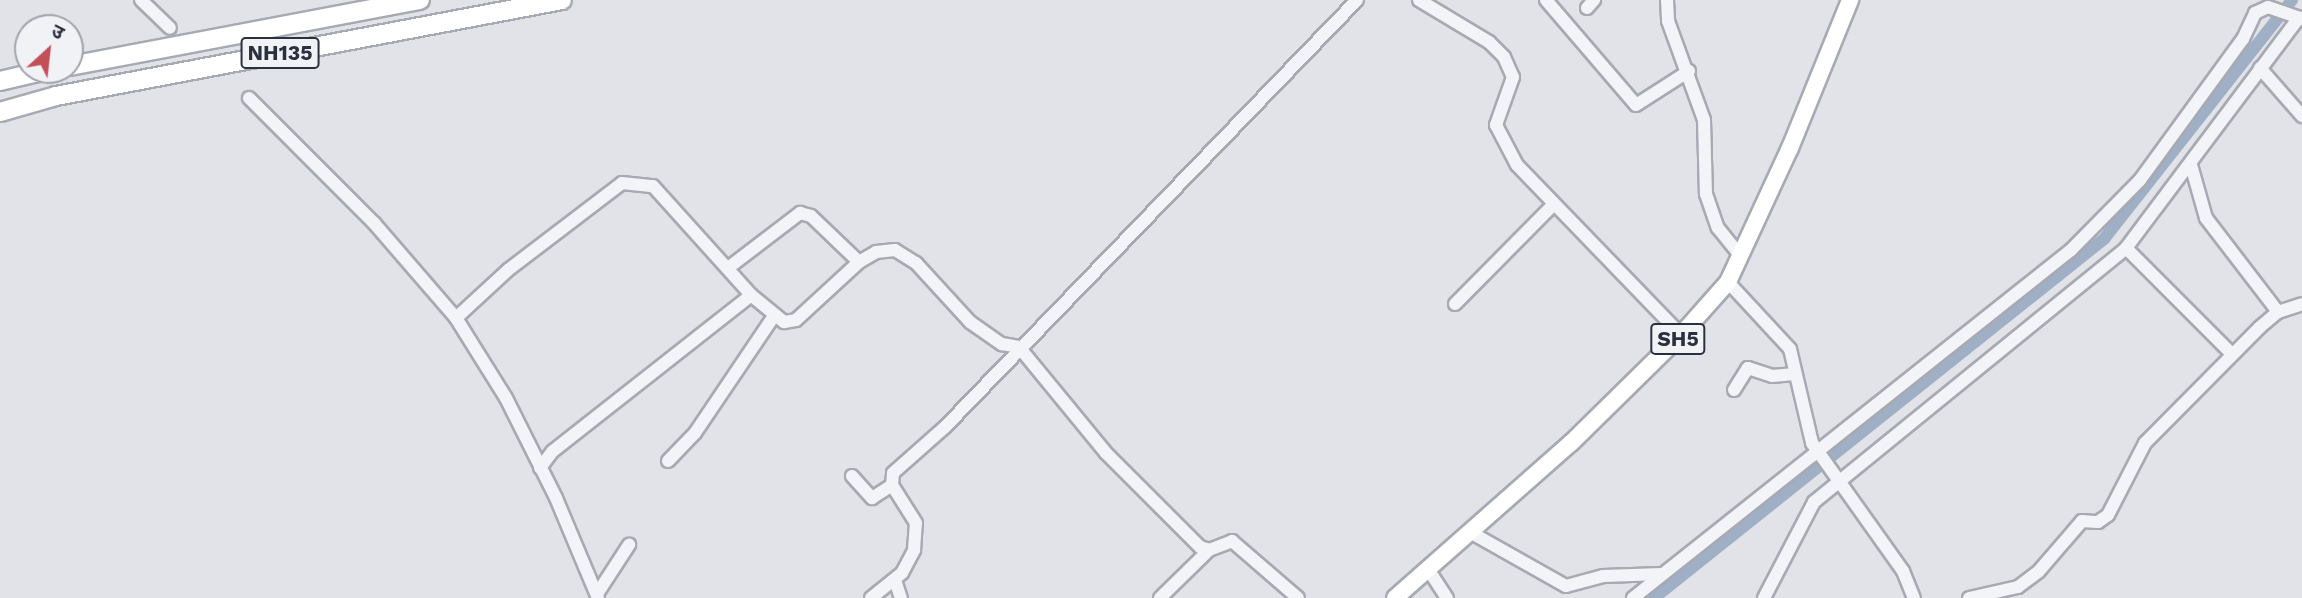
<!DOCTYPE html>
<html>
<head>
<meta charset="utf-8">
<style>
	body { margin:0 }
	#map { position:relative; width:2302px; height:598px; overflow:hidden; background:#e1e3e8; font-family:"Work Sans","Noto Sans Devanagari",sans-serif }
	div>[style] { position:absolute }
	.canal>* { height:12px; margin:-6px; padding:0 6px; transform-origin:6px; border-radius:6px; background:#9fafc5 }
	.roads { filter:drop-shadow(2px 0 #a7aab2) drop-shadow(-2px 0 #a7aab2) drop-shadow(0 2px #a7aab2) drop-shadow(0 -2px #a7aab2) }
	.minor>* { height:12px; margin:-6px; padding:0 6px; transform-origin:6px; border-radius:6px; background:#f3f4f7 }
	.major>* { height:16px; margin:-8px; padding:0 8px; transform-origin:8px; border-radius:8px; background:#fff }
	.highway>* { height:18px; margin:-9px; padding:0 9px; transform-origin:9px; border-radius:9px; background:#fff }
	span { translate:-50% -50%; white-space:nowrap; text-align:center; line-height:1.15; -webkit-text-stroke:5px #f0f2f6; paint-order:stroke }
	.shield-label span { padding:2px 5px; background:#f0f2f6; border:2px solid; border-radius:5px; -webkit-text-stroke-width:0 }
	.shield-label { font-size:21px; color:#2b303e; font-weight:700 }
	.north { position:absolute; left:14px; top:14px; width:70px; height:70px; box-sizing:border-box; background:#f0f2f6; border:2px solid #a1a4ac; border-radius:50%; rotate:27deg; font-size:19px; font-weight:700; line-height:28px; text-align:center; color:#2b303e }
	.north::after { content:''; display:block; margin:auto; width:24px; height:32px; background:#c35059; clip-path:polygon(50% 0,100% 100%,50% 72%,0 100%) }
</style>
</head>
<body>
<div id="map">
	<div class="canal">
		<i style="left:1654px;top:598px;width:576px;rotate:-38.58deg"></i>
		<i style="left:2104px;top:239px;width:304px;rotate:-51.8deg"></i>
	</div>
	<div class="roads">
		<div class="minor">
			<i style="left:141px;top:0;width:40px;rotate:44deg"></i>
			<i style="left:1419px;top:0;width:82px;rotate:31deg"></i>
			<i style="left:1489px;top:42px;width:21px;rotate:45deg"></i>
			<i style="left:1504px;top:57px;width:22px;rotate:66deg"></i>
			<i style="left:1513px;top:77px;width:51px;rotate:109.5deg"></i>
			<i style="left:1496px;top:125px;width:45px;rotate:62.3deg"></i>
			<i style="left:1517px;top:165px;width:236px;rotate:46deg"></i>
			<i style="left:1546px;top:0;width:138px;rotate:49.4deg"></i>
			<i style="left:1636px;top:105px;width:63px;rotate:-32.7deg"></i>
			<i style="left:1667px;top:0;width:21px;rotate:87deg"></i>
			<i style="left:1668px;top:21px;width:105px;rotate:70deg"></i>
			<i style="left:1704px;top:120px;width:74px;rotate:88.5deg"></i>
			<i style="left:1706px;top:194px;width:36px;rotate:71deg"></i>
			<i style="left:1718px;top:228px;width:36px;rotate:51deg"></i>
			<i style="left:1587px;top:8px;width:11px;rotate:-49deg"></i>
			<i style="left:2260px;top:68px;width:64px;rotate:48.8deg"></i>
			<i style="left:249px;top:98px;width:177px;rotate:45deg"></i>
			<i style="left:374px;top:223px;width:125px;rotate:49.2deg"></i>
			<i style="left:456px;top:318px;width:94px;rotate:58deg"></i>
			<i style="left:506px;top:398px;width:112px;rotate:63.4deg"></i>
			<i style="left:556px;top:498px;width:108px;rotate:67.2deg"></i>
			<i style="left:2191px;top:165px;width:55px;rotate:74.2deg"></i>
			<i style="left:2206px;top:218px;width:118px;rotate:52.5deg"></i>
			<i style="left:2126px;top:248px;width:148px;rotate:45deg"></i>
			<i style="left:728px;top:268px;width:91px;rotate:-37.4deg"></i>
			<i style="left:800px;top:213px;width:11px;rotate:15deg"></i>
			<i style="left:811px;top:216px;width:66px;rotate:43.8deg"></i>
			<i style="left:1728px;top:282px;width:91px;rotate:47.2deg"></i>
			<i style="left:1790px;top:349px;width:97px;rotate:76.8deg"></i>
			<i style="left:1812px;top:443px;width:157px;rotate:54.6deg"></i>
			<i style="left:1903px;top:571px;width:29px;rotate:68deg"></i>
			<i style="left:1455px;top:304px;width:139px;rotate:-45.3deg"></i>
			<i style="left:456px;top:318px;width:71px;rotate:-42.7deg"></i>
			<i style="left:508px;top:270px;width:143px;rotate:-37.3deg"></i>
			<i style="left:622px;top:183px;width:31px;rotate:6deg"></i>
			<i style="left:653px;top:186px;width:147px;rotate:48deg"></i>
			<i style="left:751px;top:295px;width:43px;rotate:39.3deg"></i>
			<i style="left:784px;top:322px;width:12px;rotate:-9deg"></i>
			<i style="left:796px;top:320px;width:86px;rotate:-42.6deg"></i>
			<i style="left:859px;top:262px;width:20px;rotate:-30deg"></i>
			<i style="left:876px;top:252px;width:19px;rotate:-6deg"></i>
			<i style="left:895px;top:250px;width:25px;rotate:32deg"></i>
			<i style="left:916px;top:263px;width:80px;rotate:47.5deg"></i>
			<i style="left:970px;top:322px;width:39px;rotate:35deg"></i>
			<i style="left:1002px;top:344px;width:17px;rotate:10deg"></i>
			<i style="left:1019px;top:347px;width:137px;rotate:50.6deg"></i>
			<i style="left:1106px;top:453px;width:133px;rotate:45deg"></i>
			<i style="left:1200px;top:547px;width:9px;rotate:18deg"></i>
			<i style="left:1209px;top:550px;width:25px;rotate:-21deg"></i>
			<i style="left:1232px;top:541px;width:87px;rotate:40.8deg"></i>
			<i style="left:1734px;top:390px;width:26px;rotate:-58deg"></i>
			<i style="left:1748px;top:368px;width:25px;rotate:18deg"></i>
			<i style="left:1772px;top:376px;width:23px;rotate:-5deg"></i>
			<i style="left:668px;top:461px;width:39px;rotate:-46deg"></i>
			<i style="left:695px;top:433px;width:141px;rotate:-56deg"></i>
			<i style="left:540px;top:468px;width:21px;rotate:-53deg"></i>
			<i style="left:553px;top:451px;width:252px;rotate:-38.2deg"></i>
			<i style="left:852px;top:476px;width:30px;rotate:48deg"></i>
			<i style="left:872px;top:498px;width:24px;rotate:-33deg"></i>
			<i style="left:1470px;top:532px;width:110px;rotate:29.4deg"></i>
			<i style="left:1566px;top:586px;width:38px;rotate:-15deg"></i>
			<i style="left:1603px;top:576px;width:59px;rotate:-1.9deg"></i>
			<i style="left:1428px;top:569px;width:35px;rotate:57deg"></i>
			<i style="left:895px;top:580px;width:19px;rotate:72deg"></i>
			<i style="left:597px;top:594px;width:59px;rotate:-56.9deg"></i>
			<i style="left:871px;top:598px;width:40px;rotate:-39deg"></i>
			<i style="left:902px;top:573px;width:26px;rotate:-62deg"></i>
			<i style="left:914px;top:550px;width:27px;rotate:-86deg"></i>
			<i style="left:916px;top:523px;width:45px;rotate:-122.3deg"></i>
			<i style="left:892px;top:485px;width:12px;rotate:-85deg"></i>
			<i style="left:893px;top:473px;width:69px;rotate:-41.5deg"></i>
			<i style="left:945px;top:427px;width:593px;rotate:-46.02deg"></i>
			<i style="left:1160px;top:598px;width:69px;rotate:-44.4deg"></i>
			<i style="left:1633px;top:598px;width:559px;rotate:-38.47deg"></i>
			<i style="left:2071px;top:250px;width:98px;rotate:-45.4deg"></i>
			<i style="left:2140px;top:180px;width:175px;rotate:-53.9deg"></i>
			<i style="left:2243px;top:39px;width:29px;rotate:-65deg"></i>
			<i style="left:2255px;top:13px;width:14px;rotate:-25deg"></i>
			<i style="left:2268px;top:7px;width:36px;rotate:19deg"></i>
			<i style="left:1764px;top:598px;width:108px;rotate:-62.5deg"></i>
			<i style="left:1814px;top:502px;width:402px;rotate:-39.1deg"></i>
			<i style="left:2126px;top:248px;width:288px;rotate:-53.1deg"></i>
			<i style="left:1969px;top:598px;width:50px;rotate:-12.7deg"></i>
			<i style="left:2018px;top:587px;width:26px;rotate:-37deg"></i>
			<i style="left:2039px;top:571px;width:66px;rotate:-49.3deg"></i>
			<i style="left:2082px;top:521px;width:16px;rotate:4deg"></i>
			<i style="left:2098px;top:522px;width:12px;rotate:-35deg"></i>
			<i style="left:2108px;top:515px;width:81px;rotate:-62.8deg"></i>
			<i style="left:2145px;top:443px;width:163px;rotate:-45.2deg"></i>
			<i style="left:2260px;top:327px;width:23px;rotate:-40deg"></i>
			<i style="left:2278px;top:312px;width:25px;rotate:-18deg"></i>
		</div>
		<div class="major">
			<i style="left:1395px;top:598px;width:235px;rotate:-41.4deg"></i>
			<i style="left:1571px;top:443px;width:154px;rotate:-44.5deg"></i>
			<i style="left:1681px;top:335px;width:71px;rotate:-48.4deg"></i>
			<i style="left:1728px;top:282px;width:148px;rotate:-65.2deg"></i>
			<i style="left:1790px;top:148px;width:160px;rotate:-67.9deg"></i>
		</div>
		<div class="highway">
			<i style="left:70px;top:66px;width:356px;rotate:-10.7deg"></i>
			<i style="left:0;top:81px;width:48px;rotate:-13.2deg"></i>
			<i style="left:0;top:112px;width:58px;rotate:-15.9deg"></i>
			<i style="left:56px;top:96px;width:515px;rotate:-10.74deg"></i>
		</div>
	</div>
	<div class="shield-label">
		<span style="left:280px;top:53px">NH135</span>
		<span style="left:1678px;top:339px">SH5</span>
	</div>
	<div class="north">उ</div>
</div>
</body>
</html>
